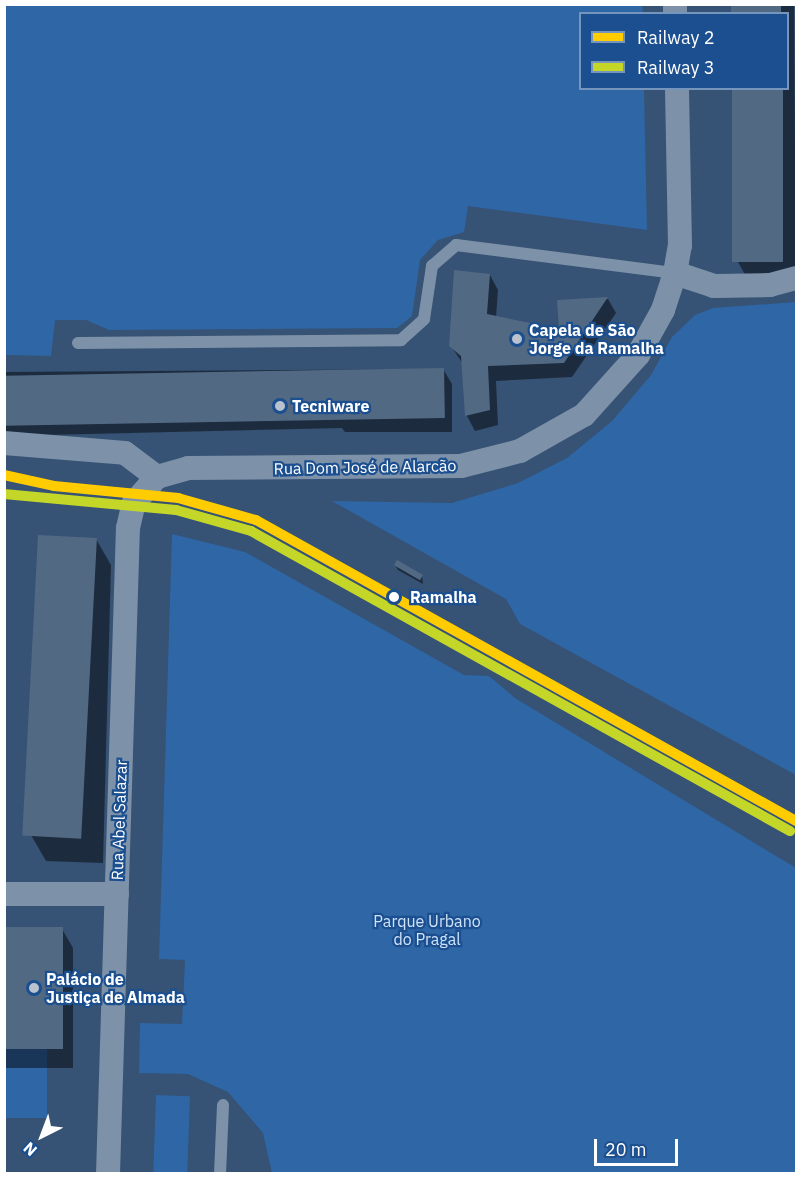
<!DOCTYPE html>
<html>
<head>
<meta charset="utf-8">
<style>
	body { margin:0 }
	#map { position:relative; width:801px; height:1178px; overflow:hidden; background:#365274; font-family:"IBM Plex Sans",sans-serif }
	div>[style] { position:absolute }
	.green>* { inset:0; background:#2f66a5; transform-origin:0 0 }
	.shadow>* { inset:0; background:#0007 }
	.building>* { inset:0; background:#526984; transform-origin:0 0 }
	.lane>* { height:12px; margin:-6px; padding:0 6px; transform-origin:6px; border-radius:6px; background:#7d92a8 }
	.street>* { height:24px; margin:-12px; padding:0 12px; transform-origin:12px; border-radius:12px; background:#7d92a8 }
	.rail-1>* { height:10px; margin:-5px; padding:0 5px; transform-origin:5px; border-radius:5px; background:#ffcc01 }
	.rail-2>* { height:10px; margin:-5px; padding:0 5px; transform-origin:5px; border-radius:5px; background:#c4d728 }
	.dots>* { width:16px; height:16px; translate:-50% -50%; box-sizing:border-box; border:3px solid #1b4f8f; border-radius:50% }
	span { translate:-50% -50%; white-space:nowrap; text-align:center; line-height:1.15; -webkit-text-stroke:4.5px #1b4f8f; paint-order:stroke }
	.poi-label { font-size:16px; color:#fff; font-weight:700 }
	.left { translate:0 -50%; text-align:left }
	.street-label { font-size:16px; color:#fff }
	.stop-label { font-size:16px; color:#fff; font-weight:700 }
	.park-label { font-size:16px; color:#cfe3fa }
	.frame { position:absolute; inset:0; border:6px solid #fff; pointer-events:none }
	.legend { position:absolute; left:579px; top:12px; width:210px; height:78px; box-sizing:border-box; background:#1b4f8f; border:2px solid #7695bc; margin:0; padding:8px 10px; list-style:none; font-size:18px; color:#fff }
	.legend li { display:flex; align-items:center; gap:12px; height:30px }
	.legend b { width:30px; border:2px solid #7695bc }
	.north { position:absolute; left:12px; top:1106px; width:60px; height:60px; -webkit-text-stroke:4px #1b4f8f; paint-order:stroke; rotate:222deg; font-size:16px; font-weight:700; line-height:24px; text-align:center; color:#fff }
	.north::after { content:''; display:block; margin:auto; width:21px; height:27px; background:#fff; clip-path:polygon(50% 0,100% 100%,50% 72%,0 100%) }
	.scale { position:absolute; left:594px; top:1139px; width:84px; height:27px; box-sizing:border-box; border:3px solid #fff; border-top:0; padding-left:8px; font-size:18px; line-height:21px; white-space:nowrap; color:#fff; -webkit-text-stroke:4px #1b4f8f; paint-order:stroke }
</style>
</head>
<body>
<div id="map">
	<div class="green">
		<i style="clip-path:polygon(5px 4px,642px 5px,643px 13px,580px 14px,580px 88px,644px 89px,647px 230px,468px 206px,464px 232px,438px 240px,420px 260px,412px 316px,397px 328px,109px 330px,86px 320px,55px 320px,51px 356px,5px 355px)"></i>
		<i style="clip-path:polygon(796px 302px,796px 775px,520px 624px,506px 599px,332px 501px,452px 503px,518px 483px,567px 458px,612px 421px,651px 375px,672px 337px,695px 315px,713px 308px)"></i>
		<i style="clip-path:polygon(172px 534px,245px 552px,464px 675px,489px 676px,515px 698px,796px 868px,796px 1173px,272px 1173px,263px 1133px,228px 1092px,188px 1074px,139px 1073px,140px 1023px,182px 1024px,185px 960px,159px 959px)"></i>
		<i style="left:4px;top:1048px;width:43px;height:70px"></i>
		<i style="left:156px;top:1095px;width:34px;height:78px;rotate:2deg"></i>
	</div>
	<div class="shadow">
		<i style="clip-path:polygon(732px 4px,794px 4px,796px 286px,752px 287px,738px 262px,734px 88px,788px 88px,788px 14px,732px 14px)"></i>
		<i style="clip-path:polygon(490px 275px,498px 290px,496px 317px,561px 331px,559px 302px,608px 299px,616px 313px,572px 377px,496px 381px,498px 425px,475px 431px,467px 416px,463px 364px,451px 346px)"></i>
		<i style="clip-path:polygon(443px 369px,452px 384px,452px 432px,345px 432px,342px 428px,4px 436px,4px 372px)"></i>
		<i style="clip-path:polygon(96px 539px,111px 565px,103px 863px,46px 861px,31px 835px)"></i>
		<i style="clip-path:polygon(395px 565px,422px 576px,423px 584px,398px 570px)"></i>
		<i style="clip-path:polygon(375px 602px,402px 612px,403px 621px,378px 607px)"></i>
		<i style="clip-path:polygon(4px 928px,62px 929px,73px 948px,73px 1068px,4px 1068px)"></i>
	</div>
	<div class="building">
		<i style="left:731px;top:4px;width:50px;height:10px"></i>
		<i style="left:732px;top:88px;width:51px;height:174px"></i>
		<i style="clip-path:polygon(454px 270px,490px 274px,487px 314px,559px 329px,557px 300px,608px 297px,564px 363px,488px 366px,490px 410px,465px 416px,461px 356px,449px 346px)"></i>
		<i style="left:444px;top:368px;width:50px;height:440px;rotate:89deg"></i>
		<i style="left:38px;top:535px;width:59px;height:301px;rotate:3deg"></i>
		<i style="left:397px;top:560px;width:30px;height:6px;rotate:30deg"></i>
		<i style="clip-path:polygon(377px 597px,403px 611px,400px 618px,373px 602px)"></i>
		<i style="left:4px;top:927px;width:59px;height:122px"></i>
	</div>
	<div class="lane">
		<i style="left:78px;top:343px;width:323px;rotate:-0.5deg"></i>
		<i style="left:401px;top:340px;width:31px;rotate:-42deg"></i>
		<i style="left:424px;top:319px;width:54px;rotate:-81.4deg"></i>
		<i style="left:432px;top:266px;width:32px;rotate:-41deg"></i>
		<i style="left:456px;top:245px;width:221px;rotate:7.3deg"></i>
		<i style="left:220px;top:1174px;width:69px;rotate:-87.5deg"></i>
	</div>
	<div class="street">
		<i style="left:675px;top:4px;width:10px;rotate:90deg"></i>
		<i style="left:675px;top:273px;width:41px;rotate:18.4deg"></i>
		<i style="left:714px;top:286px;width:56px;rotate:-1deg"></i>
		<i style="left:770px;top:285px;width:27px;rotate:-15deg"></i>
		<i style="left:4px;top:443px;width:121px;rotate:4.7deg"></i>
		<i style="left:125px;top:453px;width:40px;rotate:37deg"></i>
		<i style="left:4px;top:894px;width:113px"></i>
		<i style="left:108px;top:1174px;width:646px;rotate:-88.23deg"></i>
		<i style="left:128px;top:528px;width:26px;rotate:-77deg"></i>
		<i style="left:134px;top:503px;width:35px;rotate:-49deg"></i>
		<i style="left:157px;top:477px;width:32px;rotate:-16deg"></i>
		<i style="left:188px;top:468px;width:273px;rotate:-0.4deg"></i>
		<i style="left:461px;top:466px;width:61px;rotate:-14.3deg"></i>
		<i style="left:520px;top:451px;width:73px;rotate:-29.4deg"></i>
		<i style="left:584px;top:415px;width:81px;rotate:-48deg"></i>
		<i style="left:638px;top:355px;width:51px;rotate:-60.9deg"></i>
		<i style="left:663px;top:310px;width:39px;rotate:-72deg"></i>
		<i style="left:675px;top:273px;width:27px;rotate:-80deg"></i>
		<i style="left:680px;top:246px;width:158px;rotate:-91.1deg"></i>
	</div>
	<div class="rail-1">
		<i style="left:4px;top:475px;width:51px;rotate:12.4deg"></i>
		<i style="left:54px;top:486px;width:125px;rotate:5.5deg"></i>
		<i style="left:178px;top:498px;width:81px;rotate:15.8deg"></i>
		<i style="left:256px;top:520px;width:618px;rotate:29.14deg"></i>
	</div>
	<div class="rail-2">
		<i style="left:4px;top:494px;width:173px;rotate:5.3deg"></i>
		<i style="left:176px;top:510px;width:78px;rotate:15.6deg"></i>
		<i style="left:251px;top:531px;width:617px;rotate:29.1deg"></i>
	</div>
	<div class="dots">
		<i style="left:517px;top:339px;background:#b9c2ce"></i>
		<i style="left:280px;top:406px;background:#b9c2ce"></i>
		<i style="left:394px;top:597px;background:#fff"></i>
		<i style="left:34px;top:988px;background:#b9c2ce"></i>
	</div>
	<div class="poi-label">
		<span class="left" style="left:529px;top:339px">Capela de São<br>Jorge da Ramalha</span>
		<span class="left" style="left:292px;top:406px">Tecniware</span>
		<span class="left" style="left:46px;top:988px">Palácio de<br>Justiça de Almada</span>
	</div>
	<div class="street-label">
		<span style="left:365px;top:467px;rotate:-1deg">Rua Dom José de Alarcão</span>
		<span style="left:119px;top:820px;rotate:-88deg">Rua Abel Salazar</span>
	</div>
	<div class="stop-label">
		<span class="left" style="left:410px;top:597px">Ramalha</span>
	</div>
	<div class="park-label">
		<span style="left:427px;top:930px">Parque Urbano<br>do Pragal</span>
	</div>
	<div class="frame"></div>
	<ul class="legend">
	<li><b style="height:8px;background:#ffcc01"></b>Railway 2</li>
	<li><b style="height:8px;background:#c4d728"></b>Railway 3</li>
	</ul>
	<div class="north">N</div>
	<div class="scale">20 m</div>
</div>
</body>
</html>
